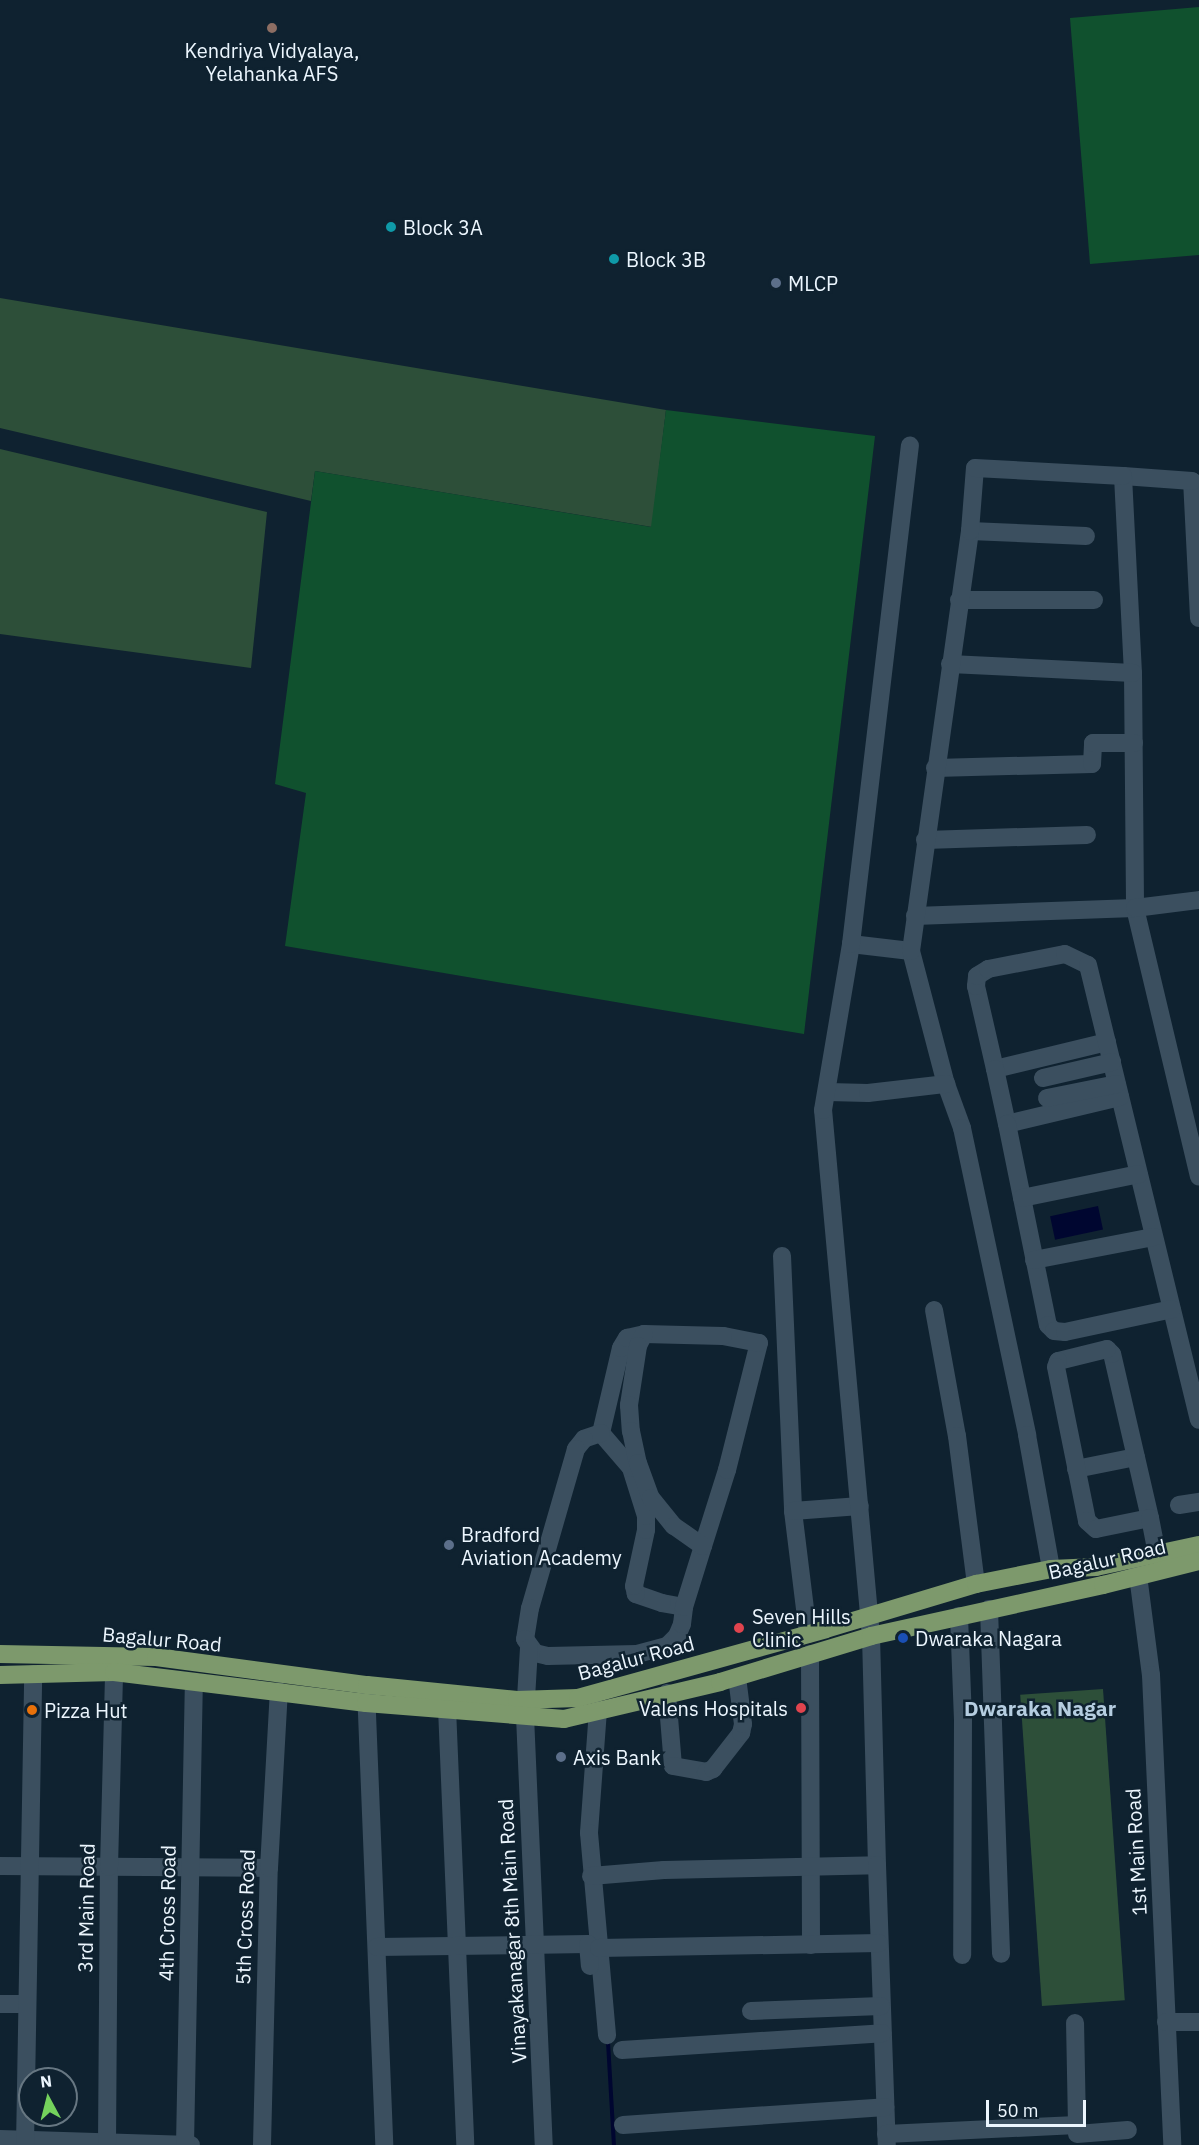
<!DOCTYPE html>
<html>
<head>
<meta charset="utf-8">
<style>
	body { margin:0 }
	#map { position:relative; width:1199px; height:2145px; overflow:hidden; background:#0f2230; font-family:"IBM Plex Sans",sans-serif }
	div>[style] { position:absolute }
	.green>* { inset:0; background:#2d4f39; transform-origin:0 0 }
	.forest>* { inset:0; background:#10512e }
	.water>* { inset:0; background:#000630; transform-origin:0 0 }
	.stream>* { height:4px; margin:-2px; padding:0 2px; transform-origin:2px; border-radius:2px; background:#000630 }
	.minor>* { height:18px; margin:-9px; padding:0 9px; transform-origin:9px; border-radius:9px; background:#3b4f5f }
	.major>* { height:18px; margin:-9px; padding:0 9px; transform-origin:9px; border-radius:9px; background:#7d996c }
	.dots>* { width:16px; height:16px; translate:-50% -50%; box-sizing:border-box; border:3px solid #0f2230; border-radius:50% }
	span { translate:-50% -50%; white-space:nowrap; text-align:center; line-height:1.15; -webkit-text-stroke:5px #0f2230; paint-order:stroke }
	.poi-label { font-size:20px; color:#ecf6fe }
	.left { translate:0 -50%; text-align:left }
	.right { translate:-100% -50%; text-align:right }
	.street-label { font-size:20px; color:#ecf6fe }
	.neighbourhood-label { font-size:21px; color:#b5cde0; font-weight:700 }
	.north { position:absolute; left:18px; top:2067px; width:60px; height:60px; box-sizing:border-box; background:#0f2230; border:2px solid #677782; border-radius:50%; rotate:353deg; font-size:16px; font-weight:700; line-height:24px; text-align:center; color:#ecf6fe }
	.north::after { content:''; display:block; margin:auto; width:21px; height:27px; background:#74d25c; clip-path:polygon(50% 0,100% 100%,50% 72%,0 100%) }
	.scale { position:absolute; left:986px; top:2100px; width:100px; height:27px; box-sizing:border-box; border:3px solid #ecf6fe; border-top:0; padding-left:8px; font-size:18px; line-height:21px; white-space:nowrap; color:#ecf6fe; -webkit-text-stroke:4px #0f2230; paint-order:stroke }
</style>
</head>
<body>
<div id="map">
	<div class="green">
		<i style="clip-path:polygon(0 298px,666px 410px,652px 527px,315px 471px,311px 501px,0 428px)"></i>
		<i style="clip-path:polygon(0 449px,267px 512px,251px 668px,0 634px)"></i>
		<i style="left:1103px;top:1689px;width:312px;height:83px;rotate:86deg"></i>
	</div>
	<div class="forest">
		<i style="clip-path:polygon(1199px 7px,1199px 255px,1090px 264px,1070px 18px)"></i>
		<i style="clip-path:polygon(666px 410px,875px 436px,804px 1034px,285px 946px,306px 793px,275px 784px,315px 471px,651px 527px)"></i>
	</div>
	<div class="water">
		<i style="left:1098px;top:1206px;width:24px;height:49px;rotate:78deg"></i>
	</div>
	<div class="stream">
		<i style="left:608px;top:2042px;width:103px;rotate:86.7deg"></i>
	</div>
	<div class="minor">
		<i style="left:970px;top:531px;width:116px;rotate:2.5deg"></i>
		<i style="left:959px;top:600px;width:135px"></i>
		<i style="left:1199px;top:618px;width:137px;rotate:-92.9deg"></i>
		<i style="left:1192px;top:481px;width:69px;rotate:-175.9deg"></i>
		<i style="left:1123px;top:476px;width:197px;rotate:87.1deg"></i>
		<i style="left:1133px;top:673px;width:235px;rotate:89.5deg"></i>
		<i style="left:1135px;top:908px;width:276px;rotate:76.6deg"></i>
		<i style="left:950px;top:664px;width:183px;rotate:2.8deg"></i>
		<i style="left:935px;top:768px;width:157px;rotate:-1.5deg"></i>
		<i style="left:1092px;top:764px;width:21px;rotate:-87deg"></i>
		<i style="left:1093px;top:743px;width:41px"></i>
		<i style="left:925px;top:840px;width:162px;rotate:-1.8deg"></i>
		<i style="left:915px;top:916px;width:220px;rotate:-2.1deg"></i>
		<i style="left:1135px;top:908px;width:64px;rotate:-7.1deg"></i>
		<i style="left:851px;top:944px;width:60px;rotate:6.7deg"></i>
		<i style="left:911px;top:951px;width:138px;rotate:75.3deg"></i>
		<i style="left:946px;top:1084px;width:47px;rotate:70deg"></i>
		<i style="left:962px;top:1128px;width:314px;rotate:78deg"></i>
		<i style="left:1027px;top:1435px;width:136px;rotate:79.8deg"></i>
		<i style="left:911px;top:951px;width:424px;rotate:-82deg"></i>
		<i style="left:970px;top:531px;width:63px;rotate:-85.5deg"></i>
		<i style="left:975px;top:468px;width:148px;rotate:3.1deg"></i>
		<i style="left:1107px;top:1042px;width:115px;rotate:166.4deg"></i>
		<i style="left:995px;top:1069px;width:85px;rotate:-102.9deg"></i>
		<i style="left:976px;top:986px;width:10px;rotate:-84deg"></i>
		<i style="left:977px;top:976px;width:13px;rotate:-32deg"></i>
		<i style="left:988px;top:969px;width:78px;rotate:-11deg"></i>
		<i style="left:1065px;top:954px;width:25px;rotate:26deg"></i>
		<i style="left:1088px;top:965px;width:468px;rotate:76.3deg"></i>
		<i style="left:995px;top:1069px;width:56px;rotate:77.7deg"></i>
		<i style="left:1043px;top:1078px;width:71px;rotate:-13.1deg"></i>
		<i style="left:828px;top:1092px;width:40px;rotate:1.4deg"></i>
		<i style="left:868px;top:1093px;width:79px;rotate:-6.6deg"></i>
		<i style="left:1120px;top:1097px;width:116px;rotate:166.6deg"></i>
		<i style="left:1007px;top:1124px;width:205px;rotate:78.5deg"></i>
		<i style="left:1048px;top:1325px;width:8px;rotate:45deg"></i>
		<i style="left:1054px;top:1331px;width:11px;rotate:5deg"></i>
		<i style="left:1065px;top:1332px;width:109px;rotate:-12.1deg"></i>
		<i style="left:1047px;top:1098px;width:71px;rotate:-11.3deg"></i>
		<i style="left:1022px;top:1198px;width:119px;rotate:-11.6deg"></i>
		<i style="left:782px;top:1256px;width:255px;rotate:87.5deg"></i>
		<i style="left:793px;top:1511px;width:124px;rotate:83deg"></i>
		<i style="left:1034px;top:1260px;width:122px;rotate:-10.9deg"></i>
		<i style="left:934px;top:1310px;width:128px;rotate:79.7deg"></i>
		<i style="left:957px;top:1436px;width:149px;rotate:82.7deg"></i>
		<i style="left:601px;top:1433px;width:87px;rotate:-76.8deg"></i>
		<i style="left:621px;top:1348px;width:12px;rotate:-59deg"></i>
		<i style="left:627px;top:1338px;width:17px;rotate:-13deg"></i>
		<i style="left:1076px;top:1469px;width:61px;rotate:-11.3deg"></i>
		<i style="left:1179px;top:1505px;width:20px;rotate:-9deg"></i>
		<i style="left:793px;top:1511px;width:67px;rotate:-4.3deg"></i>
		<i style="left:1150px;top:1518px;width:168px;rotate:-103deg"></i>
		<i style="left:1112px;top:1354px;width:7px;rotate:-135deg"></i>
		<i style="left:1107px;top:1349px;width:50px;rotate:166.2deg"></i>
		<i style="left:1058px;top:1361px;width:6px;rotate:108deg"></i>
		<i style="left:1056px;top:1367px;width:157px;rotate:78.6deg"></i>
		<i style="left:1087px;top:1521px;width:12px;rotate:42deg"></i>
		<i style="left:1096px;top:1529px;width:55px;rotate:-11.5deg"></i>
		<i style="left:1150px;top:1518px;width:37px;rotate:79deg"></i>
		<i style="left:1136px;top:1560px;width:116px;rotate:82.6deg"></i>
		<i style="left:1151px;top:1675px;width:470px;rotate:87.4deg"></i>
		<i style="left:684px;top:1607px;width:22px;rotate:-170deg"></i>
		<i style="left:662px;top:1603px;width:28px;rotate:-161deg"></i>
		<i style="left:636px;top:1594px;width:8px;rotate:-104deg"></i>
		<i style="left:634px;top:1586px;width:57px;rotate:-77.9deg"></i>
		<i style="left:646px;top:1530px;width:14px;rotate:-90deg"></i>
		<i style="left:646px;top:1516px;width:50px;rotate:-107.4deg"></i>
		<i style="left:631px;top:1468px;width:46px;rotate:-130.6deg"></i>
		<i style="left:601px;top:1433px;width:18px;rotate:161deg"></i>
		<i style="left:584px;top:1439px;width:13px;rotate:129deg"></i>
		<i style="left:576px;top:1449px;width:166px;rotate:106.1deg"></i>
		<i style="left:530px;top:1608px;width:31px;rotate:99deg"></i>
		<i style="left:525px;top:1639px;width:17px;rotate:54deg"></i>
		<i style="left:535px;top:1653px;width:13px;rotate:13deg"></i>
		<i style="left:548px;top:1656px;width:89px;rotate:-1.3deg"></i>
		<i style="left:637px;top:1654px;width:31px;rotate:-15deg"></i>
		<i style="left:667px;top:1646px;width:14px;rotate:-45deg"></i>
		<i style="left:677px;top:1636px;width:13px;rotate:-67deg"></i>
		<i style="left:682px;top:1624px;width:17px;rotate:-83deg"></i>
		<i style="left:684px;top:1607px;width:64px;rotate:-72.7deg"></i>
		<i style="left:703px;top:1546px;width:80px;rotate:-72.5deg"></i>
		<i style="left:727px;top:1470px;width:131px;rotate:-75.9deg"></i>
		<i style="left:759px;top:1343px;width:37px;rotate:-169deg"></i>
		<i style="left:723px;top:1336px;width:79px;rotate:-178.5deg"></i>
		<i style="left:644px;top:1334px;width:13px;rotate:117deg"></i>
		<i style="left:638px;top:1346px;width:60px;rotate:98.7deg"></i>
		<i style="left:629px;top:1405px;width:26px;rotate:86deg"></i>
		<i style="left:631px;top:1431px;width:33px;rotate:78deg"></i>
		<i style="left:638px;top:1463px;width:37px;rotate:70deg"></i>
		<i style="left:651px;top:1498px;width:36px;rotate:51deg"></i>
		<i style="left:674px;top:1526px;width:35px;rotate:35deg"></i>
		<i style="left:989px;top:1609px;width:345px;rotate:88deg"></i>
		<i style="left:959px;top:1616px;width:103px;rotate:87.8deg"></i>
		<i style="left:963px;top:1719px;width:236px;rotate:90.2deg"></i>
		<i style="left:529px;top:1648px;width:68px;rotate:93.4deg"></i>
		<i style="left:525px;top:1716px;width:429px;rotate:87.5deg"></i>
		<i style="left:810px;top:1654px;width:291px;rotate:89.8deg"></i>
		<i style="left:366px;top:1689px;width:456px;rotate:87.7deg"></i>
		<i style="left:667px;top:1693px;width:73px;rotate:85.3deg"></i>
		<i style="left:673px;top:1766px;width:34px;rotate:10deg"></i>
		<i style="left:706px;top:1772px;width:8px;rotate:-23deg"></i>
		<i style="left:713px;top:1769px;width:46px;rotate:-52.1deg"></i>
		<i style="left:741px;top:1733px;width:9px;rotate:-77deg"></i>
		<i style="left:743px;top:1724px;width:47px;rotate:-97.3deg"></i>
		<i style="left:447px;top:1708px;width:437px;rotate:87.6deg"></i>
		<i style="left:598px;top:1710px;width:123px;rotate:94.2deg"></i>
		<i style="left:589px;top:1833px;width:203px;rotate:84.9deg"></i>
		<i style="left:877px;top:1865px;width:229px;rotate:-91.5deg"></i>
		<i style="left:871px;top:1636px;width:528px;rotate:-95.21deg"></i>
		<i style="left:823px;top:1110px;width:168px;rotate:-80.4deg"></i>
		<i style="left:851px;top:944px;width:502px;rotate:-83.26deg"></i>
		<i style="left:0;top:1866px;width:269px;rotate:0.4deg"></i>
		<i style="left:591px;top:1876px;width:73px;rotate:-4.7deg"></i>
		<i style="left:664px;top:1870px;width:213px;rotate:-1.3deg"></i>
		<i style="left:877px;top:1865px;width:280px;rotate:88deg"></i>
		<i style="left:377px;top:1947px;width:211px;rotate:-0.8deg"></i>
		<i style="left:588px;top:1944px;width:22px;rotate:85deg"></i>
		<i style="left:599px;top:1948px;width:280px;rotate:-1deg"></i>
		<i style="left:0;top:2004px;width:27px"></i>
		<i style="left:751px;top:2011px;width:130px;rotate:-2.2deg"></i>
		<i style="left:1166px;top:2022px;width:33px"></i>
		<i style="left:622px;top:2050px;width:261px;rotate:-3.7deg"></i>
		<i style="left:623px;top:2125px;width:263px;rotate:-3.9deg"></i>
		<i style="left:886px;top:2134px;width:191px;rotate:-2.7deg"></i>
		<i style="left:1077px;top:2125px;width:102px;rotate:-91.1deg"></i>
		<i style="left:1077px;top:2134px;width:51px;rotate:-4.5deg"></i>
		<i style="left:0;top:2139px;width:191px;rotate:1.8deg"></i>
		<i style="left:25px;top:2145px;width:471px;rotate:-89deg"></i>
		<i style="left:107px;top:2145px;width:278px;rotate:-89.6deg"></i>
		<i style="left:109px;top:1867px;width:195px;rotate:-88.5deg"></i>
		<i style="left:185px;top:2145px;width:463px;rotate:-88.9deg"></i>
		<i style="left:262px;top:2145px;width:277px;rotate:-88.6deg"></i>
		<i style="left:269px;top:1868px;width:177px;rotate:-86.8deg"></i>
	</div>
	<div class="major">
		<i style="left:0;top:1654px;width:156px;rotate:1.1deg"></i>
		<i style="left:156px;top:1657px;width:213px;rotate:7.6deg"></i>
		<i style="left:367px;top:1685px;width:151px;rotate:5.7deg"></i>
		<i style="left:517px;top:1700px;width:61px;rotate:-1.9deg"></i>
		<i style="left:578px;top:1698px;width:257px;rotate:-15.5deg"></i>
		<i style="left:826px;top:1629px;width:157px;rotate:-16.7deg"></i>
		<i style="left:976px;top:1584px;width:76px;rotate:-11.3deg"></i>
		<i style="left:1051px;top:1569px;width:45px;rotate:-2.5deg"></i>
		<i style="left:1096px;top:1567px;width:105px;rotate:-12.1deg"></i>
		<i style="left:0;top:1675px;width:114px;rotate:-1.5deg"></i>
		<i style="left:114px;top:1672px;width:254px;rotate:7deg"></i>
		<i style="left:366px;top:1703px;width:199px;rotate:4.6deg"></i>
		<i style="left:564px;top:1719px;width:160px;rotate:-13.3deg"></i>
		<i style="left:720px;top:1682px;width:158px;rotate:-16.9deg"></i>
		<i style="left:871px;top:1636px;width:238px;rotate:-12.4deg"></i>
		<i style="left:1103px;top:1585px;width:99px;rotate:-14deg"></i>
	</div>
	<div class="dots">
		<i style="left:272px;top:28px;background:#8d6e63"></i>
		<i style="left:391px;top:227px;background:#0f9aa8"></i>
		<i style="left:614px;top:259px;background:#0f9aa8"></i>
		<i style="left:776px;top:283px;background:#5c6f8a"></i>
		<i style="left:449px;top:1545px;background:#5c6f8a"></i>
		<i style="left:739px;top:1628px;background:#e0444e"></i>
		<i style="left:903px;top:1638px;background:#1a4fb4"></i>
		<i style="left:801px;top:1708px;background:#e0444e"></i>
		<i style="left:32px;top:1710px;background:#e8710a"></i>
		<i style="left:561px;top:1757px;background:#5c6f8a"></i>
	</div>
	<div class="poi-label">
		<span style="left:272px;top:62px">Kendriya Vidyalaya,<br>Yelahanka AFS</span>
		<span class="left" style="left:403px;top:227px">Block 3A</span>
		<span class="left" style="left:626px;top:259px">Block 3B</span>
		<span class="left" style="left:788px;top:283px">MLCP</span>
		<span class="left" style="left:461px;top:1546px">Bradford<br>Aviation Academy</span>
		<span class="left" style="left:752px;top:1628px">Seven Hills<br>Clinic</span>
		<span class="left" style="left:915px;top:1638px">Dwaraka Nagara</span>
		<span class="right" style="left:788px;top:1708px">Valens Hospitals</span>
		<span class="left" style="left:44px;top:1710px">Pizza Hut</span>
		<span class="left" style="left:573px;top:1757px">Axis Bank</span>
	</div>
	<div class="street-label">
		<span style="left:1107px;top:1559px;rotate:-13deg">Bagalur Road</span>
		<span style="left:162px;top:1639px;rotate:5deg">Bagalur Road</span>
		<span style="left:636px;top:1658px;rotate:-15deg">Bagalur Road</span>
		<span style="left:1136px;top:1852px;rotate:-93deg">1st Main Road</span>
		<span style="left:86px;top:1908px;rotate:-89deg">3rd Main Road</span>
		<span style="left:167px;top:1913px;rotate:-89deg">4th Cross Road</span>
		<span style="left:245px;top:1917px;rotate:-88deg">5th Cross Road</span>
		<span style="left:512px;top:1931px;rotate:-93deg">Vinayakanagar 8th Main Road</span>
	</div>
	<div class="neighbourhood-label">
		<span style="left:1040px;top:1708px">Dwaraka Nagar</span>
	</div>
	<div class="north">N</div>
	<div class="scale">50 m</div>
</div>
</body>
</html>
